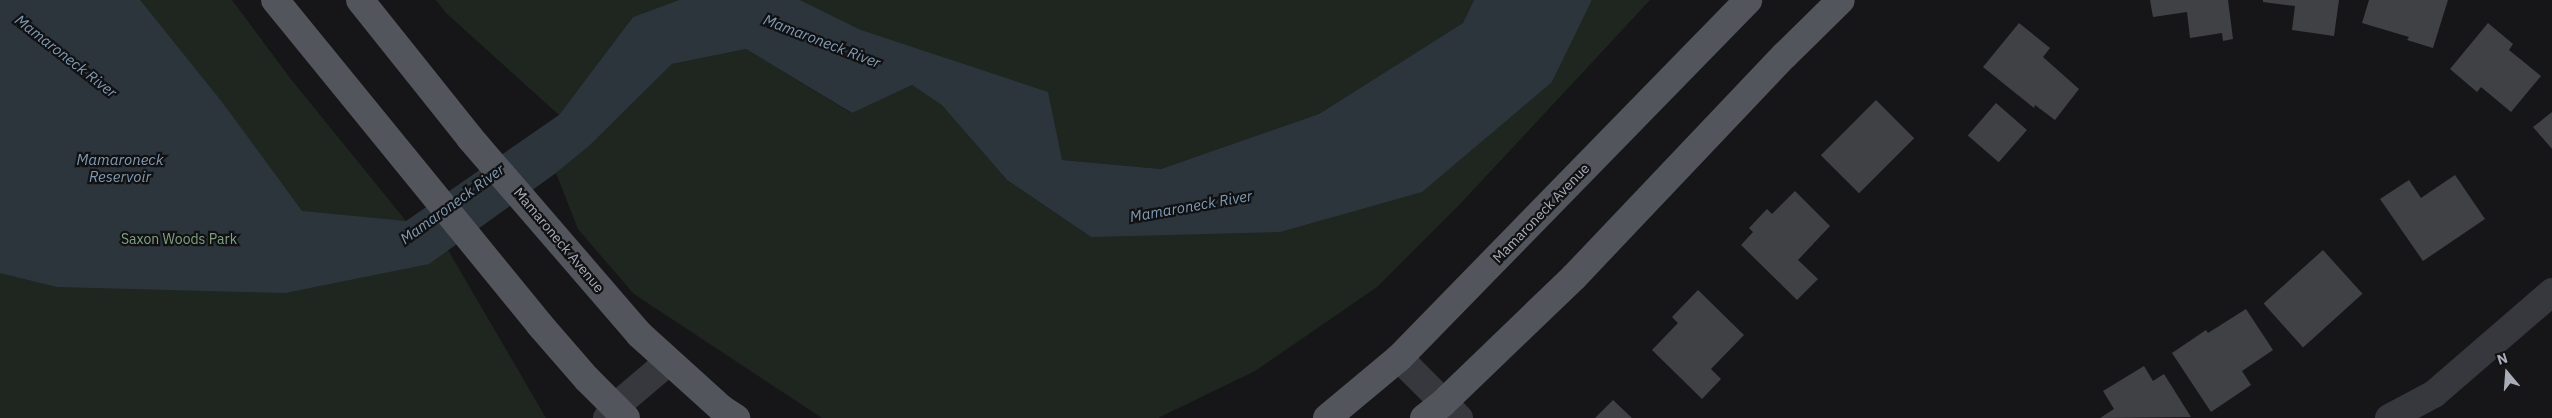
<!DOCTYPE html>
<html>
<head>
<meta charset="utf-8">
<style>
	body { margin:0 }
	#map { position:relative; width:2552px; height:418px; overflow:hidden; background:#161618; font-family:"IBM Plex Sans",sans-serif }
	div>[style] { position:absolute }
	.green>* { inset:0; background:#1e261f }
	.water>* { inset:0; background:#2c353c }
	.building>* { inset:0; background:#404145; transform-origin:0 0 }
	.minor>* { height:28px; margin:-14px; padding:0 14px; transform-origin:14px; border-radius:14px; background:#37383d }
	.major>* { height:28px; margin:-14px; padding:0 14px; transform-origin:14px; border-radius:14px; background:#53555c }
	span { translate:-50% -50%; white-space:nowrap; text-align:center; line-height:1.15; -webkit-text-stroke:4.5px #111113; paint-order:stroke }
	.street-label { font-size:14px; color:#a8adb8 }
	.park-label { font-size:14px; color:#7fa381 }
	.water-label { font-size:15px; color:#7f9bb3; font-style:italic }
	.north { position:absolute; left:2482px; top:348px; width:50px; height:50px; -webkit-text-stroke:4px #111113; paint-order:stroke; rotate:342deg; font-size:14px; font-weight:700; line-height:20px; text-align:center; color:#a8adb8 }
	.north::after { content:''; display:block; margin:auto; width:18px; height:22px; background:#a8adb8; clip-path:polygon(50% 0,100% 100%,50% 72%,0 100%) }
</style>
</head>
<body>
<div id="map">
	<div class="green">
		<i style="clip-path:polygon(0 0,232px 0,290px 78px,406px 221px,395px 220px,429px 263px,448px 250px,546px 418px,0 418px)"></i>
		<i style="clip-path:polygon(436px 0,679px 0,633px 17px,559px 115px,446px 13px)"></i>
		<i style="clip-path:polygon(800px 0,1474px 0,1463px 23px,1319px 114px,1161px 169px,1062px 160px,861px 30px)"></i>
		<i style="clip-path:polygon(1592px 0,1650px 0,1462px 202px,1377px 287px,1255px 371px,1158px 418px,822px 418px,634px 294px,578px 229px,556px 173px,589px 146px,672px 64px,746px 49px,851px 113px,912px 85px,942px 104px,1007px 180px,1091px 237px,1552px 82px)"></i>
	</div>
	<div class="water">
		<i style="clip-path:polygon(0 0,140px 0,222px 102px,302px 211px,406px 221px,559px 115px,633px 17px,679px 0,800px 0,861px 30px,1048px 92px,1062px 160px,1161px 169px,1319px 114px,1463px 23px,1474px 0,1592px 0,1552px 82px,1422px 192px,1280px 232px,1091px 237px,1007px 180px,942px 105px,912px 85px,852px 113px,746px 49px,672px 64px,589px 146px,556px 173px,429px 264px,285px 293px,57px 287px,0 273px)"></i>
	</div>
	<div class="building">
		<i style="clip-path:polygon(2150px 0,2228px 0,2233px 39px,2223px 41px,2222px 33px,2190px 38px,2187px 12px,2153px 17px)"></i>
		<i style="clip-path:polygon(2263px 0,2339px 0,2334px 36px,2292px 30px,2295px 6px,2263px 2px)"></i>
		<i style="clip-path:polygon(2369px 0,2448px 0,2433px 48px,2407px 40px,2409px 37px,2362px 23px)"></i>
		<i style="clip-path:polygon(2019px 23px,2050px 48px,2043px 57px,2079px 89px,2055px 120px,2035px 105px,2034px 108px,1983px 67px)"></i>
		<i style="clip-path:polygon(2488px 23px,2513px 44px,2509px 50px,2541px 76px,2511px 112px,2481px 87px,2477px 92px,2450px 69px)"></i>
		<i style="left:1876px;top:100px;width:54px;height:78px;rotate:45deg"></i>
		<i style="left:1996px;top:103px;width:41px;height:43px;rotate:41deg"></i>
		<i style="clip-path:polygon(2552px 112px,2552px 149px,2533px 127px)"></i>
		<i style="clip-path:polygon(2455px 175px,2485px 219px,2423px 261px,2380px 199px,2409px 180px,2421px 198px)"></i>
		<i style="clip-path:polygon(1795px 191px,1830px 226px,1798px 260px,1818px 279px,1797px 300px,1741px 245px,1753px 232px,1749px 228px,1767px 209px,1772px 214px)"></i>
		<i style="left:2323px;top:250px;width:59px;height:80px;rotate:48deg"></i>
		<i style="clip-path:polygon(1698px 290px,1744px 335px,1711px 369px,1721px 379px,1702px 399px,1652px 350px,1678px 323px,1672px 317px)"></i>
		<i style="clip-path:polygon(2246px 309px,2273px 350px,2242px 371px,2251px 385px,2211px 412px,2172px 353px,2206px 330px,2208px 333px)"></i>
		<i style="clip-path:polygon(2144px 366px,2153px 381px,2164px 374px,2191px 417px,2100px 418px,2114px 409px,2103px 391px)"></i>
		<i style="clip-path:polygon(1613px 400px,1632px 418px,1595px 418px)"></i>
	</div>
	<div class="minor">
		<i style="left:1399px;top:358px;width:85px;rotate:45deg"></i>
		<i style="left:607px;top:418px;width:14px;rotate:-54deg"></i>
		<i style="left:615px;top:407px;width:70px;rotate:-40.3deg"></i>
		<i style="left:2389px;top:418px;width:51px;rotate:-28.1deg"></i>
		<i style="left:2434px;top:394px;width:156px;rotate:-40.8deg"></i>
	</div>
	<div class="major">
		<i style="left:275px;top:0;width:419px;rotate:50.8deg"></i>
		<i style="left:540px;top:325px;width:72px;rotate:49deg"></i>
		<i style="left:587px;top:379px;width:55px;rotate:45deg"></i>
		<i style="left:360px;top:0;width:176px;rotate:51.4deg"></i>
		<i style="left:470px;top:138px;width:259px;rotate:49.2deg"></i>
		<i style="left:639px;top:334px;width:112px;rotate:42.1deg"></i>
		<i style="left:722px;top:409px;width:17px;rotate:33deg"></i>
		<i style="left:1327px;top:418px;width:94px;rotate:-39.8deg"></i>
		<i style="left:1399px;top:358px;width:500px;rotate:-45.7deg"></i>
		<i style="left:1424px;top:418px;width:24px;rotate:-38deg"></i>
		<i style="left:1443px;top:403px;width:182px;rotate:-43.9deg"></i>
		<i style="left:1574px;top:277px;width:306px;rotate:-46.5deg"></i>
		<i style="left:1785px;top:55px;width:78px;rotate:-44.5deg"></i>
	</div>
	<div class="street-label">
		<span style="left:1541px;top:213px;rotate:-46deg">Mamaroneck Avenue</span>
		<span style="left:559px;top:240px;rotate:50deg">Mamaroneck Avenue</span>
	</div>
	<div class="park-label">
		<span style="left:179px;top:239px">Saxon Woods Park</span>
	</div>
	<div class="water-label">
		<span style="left:822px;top:41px;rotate:21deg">Mamaroneck River</span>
		<span style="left:66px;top:56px;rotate:38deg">Mamaroneck River</span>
		<span style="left:120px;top:168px">Mamaroneck<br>Reservoir</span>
		<span style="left:452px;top:204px;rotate:-36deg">Mamaroneck River</span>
		<span style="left:1191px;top:206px;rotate:-10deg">Mamaroneck River</span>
	</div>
	<div class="north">N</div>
</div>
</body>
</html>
